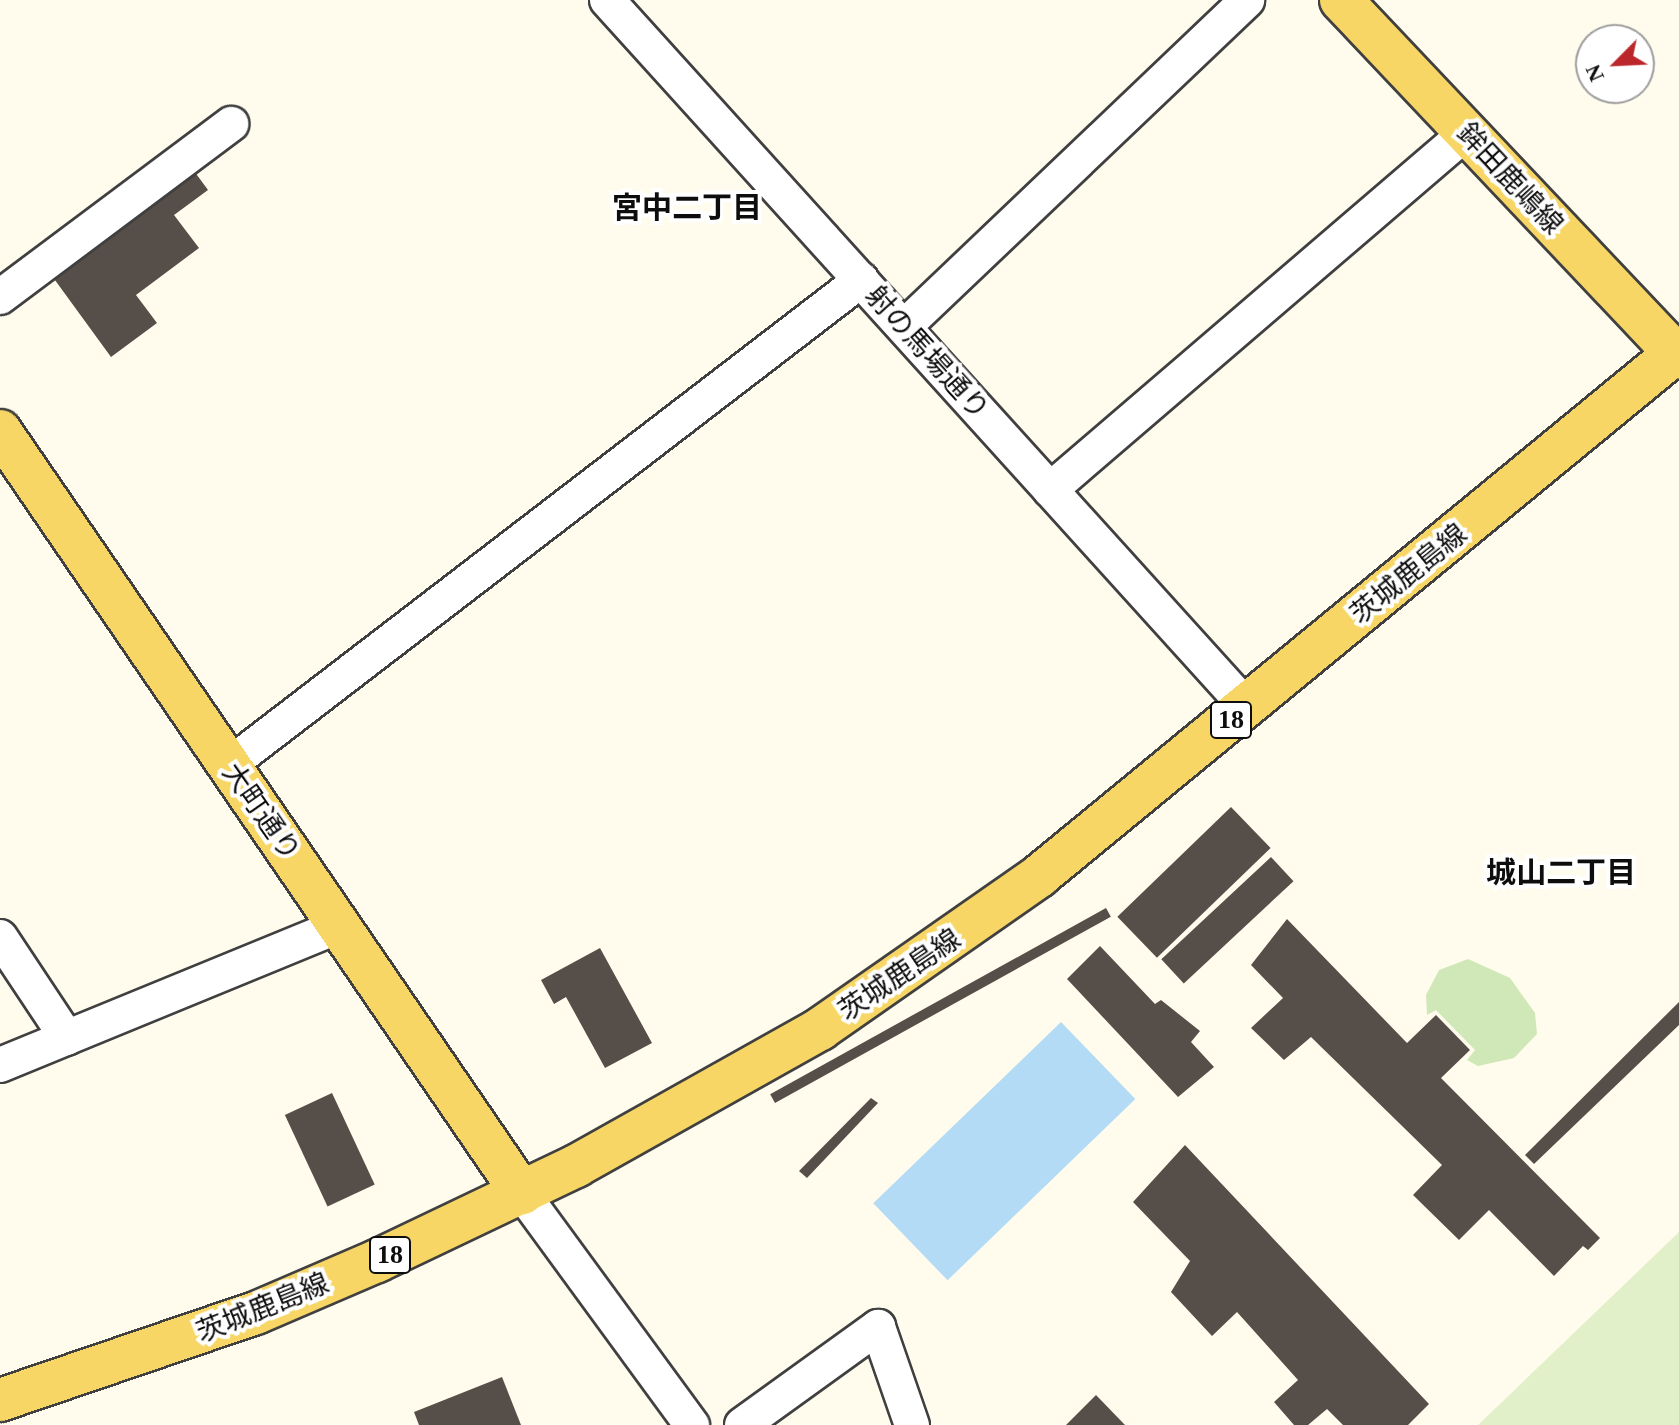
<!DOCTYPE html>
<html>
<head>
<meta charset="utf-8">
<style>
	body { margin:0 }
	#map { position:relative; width:1679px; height:1425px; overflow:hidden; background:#fffced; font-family:"Times New Roman","Noto Sans JP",serif }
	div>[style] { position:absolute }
	.green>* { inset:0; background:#d0e8b8 }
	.pitch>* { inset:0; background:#e2f0c9 }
	.water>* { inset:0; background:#b3dbf5; transform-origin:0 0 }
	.building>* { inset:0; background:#564e49; transform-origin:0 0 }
	.roads { filter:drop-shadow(2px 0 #404040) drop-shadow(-2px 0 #404040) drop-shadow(0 2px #404040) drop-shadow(0 -2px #404040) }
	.minor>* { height:34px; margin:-17px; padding:0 17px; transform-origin:17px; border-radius:17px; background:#fff }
	.major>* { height:42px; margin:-21px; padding:0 21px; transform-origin:21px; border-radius:21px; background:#f7d665 }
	span { translate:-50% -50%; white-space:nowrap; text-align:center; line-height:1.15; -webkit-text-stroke:8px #fff; paint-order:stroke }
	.shield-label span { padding:2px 6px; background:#fff; border:2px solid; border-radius:6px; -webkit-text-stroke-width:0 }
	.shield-label { font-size:26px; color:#0d0d0d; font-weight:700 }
	.street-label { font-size:28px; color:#0d0d0d }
	.neighbourhood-label { font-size:30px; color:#0d0d0d; font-weight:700 }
	.north { position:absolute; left:1575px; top:24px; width:80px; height:80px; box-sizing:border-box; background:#fff; border:2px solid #9e9e9e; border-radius:50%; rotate:246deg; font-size:22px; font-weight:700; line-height:32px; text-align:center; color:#0d0d0d }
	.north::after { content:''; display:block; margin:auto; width:28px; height:36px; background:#bb272b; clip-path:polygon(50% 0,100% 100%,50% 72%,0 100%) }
</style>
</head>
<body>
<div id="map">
	<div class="green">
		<i style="clip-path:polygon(1468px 959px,1510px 978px,1535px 1013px,1537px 1034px,1514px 1058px,1478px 1066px,1467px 1060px,1475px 1050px,1436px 1010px,1427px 1015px,1426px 995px,1439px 970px)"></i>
	</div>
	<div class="pitch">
		<i style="clip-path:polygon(1679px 1232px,1679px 1425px,1478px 1425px)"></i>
	</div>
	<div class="water">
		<i style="left:1061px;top:1022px;width:107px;height:261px;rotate:46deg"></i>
	</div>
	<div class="building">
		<i style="clip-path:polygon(186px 160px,208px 190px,174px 215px,199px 248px,136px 295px,157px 323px,111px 357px,44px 265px)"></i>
		<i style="left:1231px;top:807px;width:57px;height:158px;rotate:46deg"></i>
		<i style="left:1271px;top:857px;width:33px;height:150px;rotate:47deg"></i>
		<i style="left:1106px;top:908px;width:10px;height:384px;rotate:61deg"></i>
		<i style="clip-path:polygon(1287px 919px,1407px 1043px,1436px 1015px,1470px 1050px,1441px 1078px,1600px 1238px,1588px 1250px,1583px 1246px,1554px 1276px,1489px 1210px,1459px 1240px,1413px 1195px,1442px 1165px,1311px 1037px,1284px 1060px,1251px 1028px,1283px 998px,1251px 965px)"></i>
		<i style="clip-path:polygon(1100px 946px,1155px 1004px,1161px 1000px,1200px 1031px,1191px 1042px,1214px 1067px,1178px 1097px,1067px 979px)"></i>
		<i style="clip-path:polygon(600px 948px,652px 1043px,605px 1068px,566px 997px,554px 1004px,541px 980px)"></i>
		<i style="clip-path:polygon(1679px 1002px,1679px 1025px,1534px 1164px,1525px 1155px)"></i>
		<i style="left:332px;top:1093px;width:101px;height:52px;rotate:65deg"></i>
		<i style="clip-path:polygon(871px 1098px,878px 1103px,807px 1178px,799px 1171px)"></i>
		<i style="clip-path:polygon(1185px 1145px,1429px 1404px,1408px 1425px,1343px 1425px,1327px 1409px,1308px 1425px,1294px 1425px,1274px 1402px,1298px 1380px,1237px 1312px,1212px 1336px,1171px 1292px,1190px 1261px,1133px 1202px)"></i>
		<i style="clip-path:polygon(502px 1377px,521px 1425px,419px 1425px,414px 1412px)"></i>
		<i style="clip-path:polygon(1096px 1395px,1125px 1425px,1066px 1425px)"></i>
	</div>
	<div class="roads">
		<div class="minor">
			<i style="left:607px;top:0;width:954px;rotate:47.85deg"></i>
			<i style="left:0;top:297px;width:289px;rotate:-36.8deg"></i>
			<i style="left:904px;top:327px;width:474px;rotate:-43.6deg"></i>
			<i style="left:1050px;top:490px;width:548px;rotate:-40.64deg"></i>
			<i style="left:229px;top:765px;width:797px;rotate:-37.5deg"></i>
			<i style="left:0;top:937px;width:121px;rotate:56.4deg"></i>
			<i style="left:0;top:1065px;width:366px;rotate:-22.3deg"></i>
			<i style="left:522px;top:1193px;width:288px;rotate:53.8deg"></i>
			<i style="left:742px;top:1425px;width:168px;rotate:-35.8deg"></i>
			<i style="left:878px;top:1327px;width:104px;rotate:70.9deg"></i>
		</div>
		<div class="major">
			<i style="left:1341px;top:0;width:492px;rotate:46.6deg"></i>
			<i style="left:0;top:431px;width:924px;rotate:55.59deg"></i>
			<i style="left:0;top:1400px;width:270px;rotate:-18.8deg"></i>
			<i style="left:256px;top:1313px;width:132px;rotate:-23.3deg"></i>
			<i style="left:377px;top:1261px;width:221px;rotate:-25.5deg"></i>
			<i style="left:576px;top:1166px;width:280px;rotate:-29.3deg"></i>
			<i style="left:820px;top:1029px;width:267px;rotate:-34.9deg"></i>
			<i style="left:1039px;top:876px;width:828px;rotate:-39.42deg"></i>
		</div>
	</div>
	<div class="shield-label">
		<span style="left:1231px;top:720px">18</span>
		<span style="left:390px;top:1255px">18</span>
	</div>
	<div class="street-label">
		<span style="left:1510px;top:179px;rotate:47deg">鉾田鹿嶋線</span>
		<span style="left:927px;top:353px;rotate:48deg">射の馬場通り</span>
		<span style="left:1409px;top:574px;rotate:-39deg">茨城鹿島線</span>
		<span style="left:261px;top:812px;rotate:55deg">大町通り</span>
		<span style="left:900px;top:975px;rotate:-34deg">茨城鹿島線</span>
		<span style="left:263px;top:1308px;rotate:-22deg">茨城鹿島線</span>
	</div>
	<div class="neighbourhood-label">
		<span style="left:687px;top:208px">宮中二丁目</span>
		<span style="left:1561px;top:873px">城山二丁目</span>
	</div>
	<div class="north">N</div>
</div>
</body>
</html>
